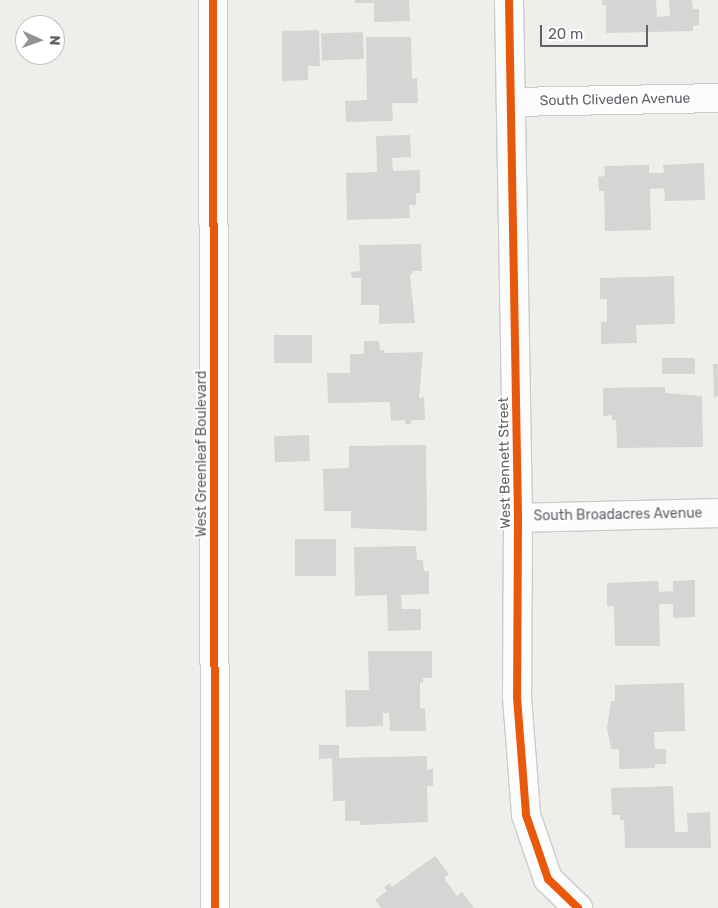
<!DOCTYPE html>
<html>
<head>
<meta charset="utf-8">
<style>
	body { margin:0 }
	#map { position:relative; width:718px; height:908px; overflow:hidden; background:#efeeea; font-family:Rubik,sans-serif }
	div>[style] { position:absolute }
	.building>* { inset:0; background:#d6d5d3; transform-origin:0 0 }
	.roads { filter:drop-shadow(1px 0 #cbcccc) drop-shadow(-1px 0 #cbcccc) drop-shadow(0 1px #cbcccc) drop-shadow(0 -1px #cbcccc) }
	.street>* { height:28px; margin:-14px; padding:0 14px; transform-origin:14px; border-radius:14px; background:#fdfcfc }
	.secondary>* { height:28px; margin:-14px; padding:0 14px; transform-origin:14px; border-radius:14px; background:#fdfcfc }
	.cycleway>* { height:8px; margin:-4px; padding:0 4px; transform-origin:4px; border-radius:4px; background:#e8590c }
	span { translate:-50% -50%; white-space:nowrap; text-align:center; line-height:1.15; -webkit-text-stroke:4px #fff; paint-order:stroke }
	.street-label { font-size:14px; color:#5f6368 }
	.north { position:absolute; left:15px; top:15px; width:50px; height:50px; box-sizing:border-box; background:#fff; border:1px solid #bfc1c3; border-radius:50%; rotate:92deg; font-size:14px; font-weight:700; line-height:20px; text-align:center; color:#5f6368 }
	.north::after { content:''; display:block; margin:auto; width:18px; height:22px; background:#919496; clip-path:polygon(50% 0,100% 100%,50% 72%,0 100%) }
	.scale { position:absolute; left:540px; top:25px; width:108px; height:22px; box-sizing:border-box; border:2px solid #5f6368; border-top:0; padding-left:6px; font-size:15px; line-height:18px; white-space:nowrap; color:#5f6368; -webkit-text-stroke:4px #fff; paint-order:stroke }
</style>
</head>
<body>
<div id="map">
	<div class="building">
		<i style="clip-path:polygon(355px 0,409px 0,410px 21px,374px 22px,374px 3px,355px 3px)"></i>
		<i style="clip-path:polygon(602px 0,656px 0,657px 17px,670px 16px,669px 0,692px 0,693px 9px,699px 9px,699px 25px,693px 26px,693px 31px,606px 33px,606px 5px,602px 5px)"></i>
		<i style="clip-path:polygon(319px 30px,320px 66px,308px 66px,308px 80px,282px 81px,282px 31px)"></i>
		<i style="left:363px;top:32px;width:27px;height:42px;rotate:88deg"></i>
		<i style="clip-path:polygon(366px 37px,411px 37px,412px 79px,417px 78px,418px 103px,392px 103px,393px 121px,346px 122px,345px 101px,367px 100px)"></i>
		<i style="clip-path:polygon(410px 135px,411px 157px,392px 158px,393px 171px,420px 170px,420px 193px,416px 193px,416px 205px,409px 205px,410px 218px,347px 220px,346px 173px,377px 172px,376px 136px)"></i>
		<i style="clip-path:polygon(704px 163px,705px 200px,665px 201px,664px 188px,650px 189px,651px 230px,605px 231px,604px 191px,599px 191px,598px 177px,605px 176px,604px 166px,649px 165px,649px 173px,664px 173px,663px 165px)"></i>
		<i style="clip-path:polygon(421px 244px,422px 271px,414px 271px,410px 275px,415px 323px,379px 324px,379px 305px,361px 305px,361px 278px,352px 278px,351px 272px,360px 271px,359px 245px)"></i>
		<i style="clip-path:polygon(674px 276px,675px 324px,636px 325px,637px 343px,601px 344px,601px 322px,607px 322px,607px 299px,600px 299px,600px 278px)"></i>
		<i style="left:274px;top:335px;width:38px;height:28px"></i>
		<i style="clip-path:polygon(364px 341px,379px 341px,380px 350px,384px 350px,384px 353px,423px 352px,419px 398px,424px 397px,425px 420px,411px 420px,411px 424px,405px 424px,405px 420px,391px 421px,390px 402px,328px 403px,327px 373px,350px 373px,350px 354px,364px 354px)"></i>
		<i style="left:662px;top:358px;width:33px;height:16px"></i>
		<i style="clip-path:polygon(713px 364px,718px 364px,718px 396px,714px 397px)"></i>
		<i style="clip-path:polygon(665px 387px,665px 393px,702px 396px,703px 447px,617px 448px,616px 420px,612px 420px,612px 415px,603px 416px,603px 388px)"></i>
		<i style="left:309px;top:435px;width:26px;height:35px;rotate:88deg"></i>
		<i style="clip-path:polygon(426px 445px,427px 531px,351px 528px,351px 511px,324px 511px,323px 469px,349px 468px,349px 446px)"></i>
		<i style="left:336px;top:539px;width:37px;height:41px;rotate:90deg"></i>
		<i style="clip-path:polygon(416px 546px,417px 560px,423px 560px,424px 571px,429px 571px,429px 594px,401px 595px,402px 609px,421px 609px,421px 630px,388px 631px,387px 595px,355px 596px,354px 547px)"></i>
		<i style="clip-path:polygon(695px 580px,695px 617px,673px 618px,673px 604px,659px 604px,660px 646px,615px 646px,614px 606px,607px 606px,607px 583px,658px 581px,659px 592px,673px 591px,673px 581px)"></i>
		<i style="clip-path:polygon(368px 651px,432px 651px,432px 678px,423px 678px,423px 683px,420px 682px,420px 708px,425px 709px,426px 731px,390px 731px,389px 713px,383px 713px,383px 726px,346px 727px,345px 690px,369px 690px)"></i>
		<i style="clip-path:polygon(684px 683px,685px 731px,654px 732px,655px 749px,666px 749px,666px 764px,655px 764px,655px 768px,619px 769px,619px 749px,611px 749px,607px 728px,611px 701px,615px 701px,615px 685px)"></i>
		<i style="clip-path:polygon(319px 745px,339px 745px,339px 758px,427px 756px,427px 770px,433px 769px,433px 786px,427px 786px,428px 822px,360px 825px,360px 821px,345px 821px,345px 801px,333px 801px,332px 758px,319px 759px)"></i>
		<i style="clip-path:polygon(673px 786px,675px 832px,688px 832px,687px 813px,710px 812px,711px 848px,625px 848px,624px 820px,620px 820px,620px 815px,612px 815px,611px 788px)"></i>
		<i style="clip-path:polygon(435px 856px,449px 874px,444px 878px,457px 896px,462px 892px,474px 908px,381px 908px,375px 900px,387px 891px,384px 887px,390px 883px,392px 887px)"></i>
	</div>
	<div class="roads">
		<div class="street">
			<i style="left:509px;top:0;width:518px;rotate:89deg"></i>
			<i style="left:518px;top:518px;width:179px;rotate:90.3deg"></i>
			<i style="left:517px;top:697px;width:118px;rotate:85.6deg"></i>
			<i style="left:526px;top:815px;width:68px;rotate:71deg"></i>
			<i style="left:548px;top:879px;width:42px;rotate:44deg"></i>
			<i style="left:512px;top:102px;width:206px;rotate:-1.1deg"></i>
			<i style="left:518px;top:518px;width:200px;rotate:-1.4deg"></i>
		</div>
		<div class="secondary">
			<i style="left:213px;top:0;width:908px;rotate:89.87deg"></i>
		</div>
	</div>
	<div class="cycleway">
		<i style="left:213px;top:0;width:908px;rotate:89.87deg"></i>
		<i style="left:509px;top:0;width:518px;rotate:89deg"></i>
		<i style="left:518px;top:518px;width:179px;rotate:90.3deg"></i>
		<i style="left:517px;top:697px;width:118px;rotate:85.6deg"></i>
		<i style="left:526px;top:815px;width:68px;rotate:71deg"></i>
		<i style="left:548px;top:879px;width:42px;rotate:44deg"></i>
	</div>
	<div class="street-label">
		<span style="left:615px;top:100px;rotate:-1deg">South Cliveden Avenue</span>
		<span style="left:202px;top:454px;rotate:-90deg">West Greenleaf Boulevard</span>
		<span style="left:505px;top:463px;rotate:-91deg">West Bennett Street</span>
		<span style="left:618px;top:515px;rotate:-1deg">South Broadacres Avenue</span>
	</div>
	<div class="north">N</div>
	<div class="scale">20 m</div>
</div>
</body>
</html>
